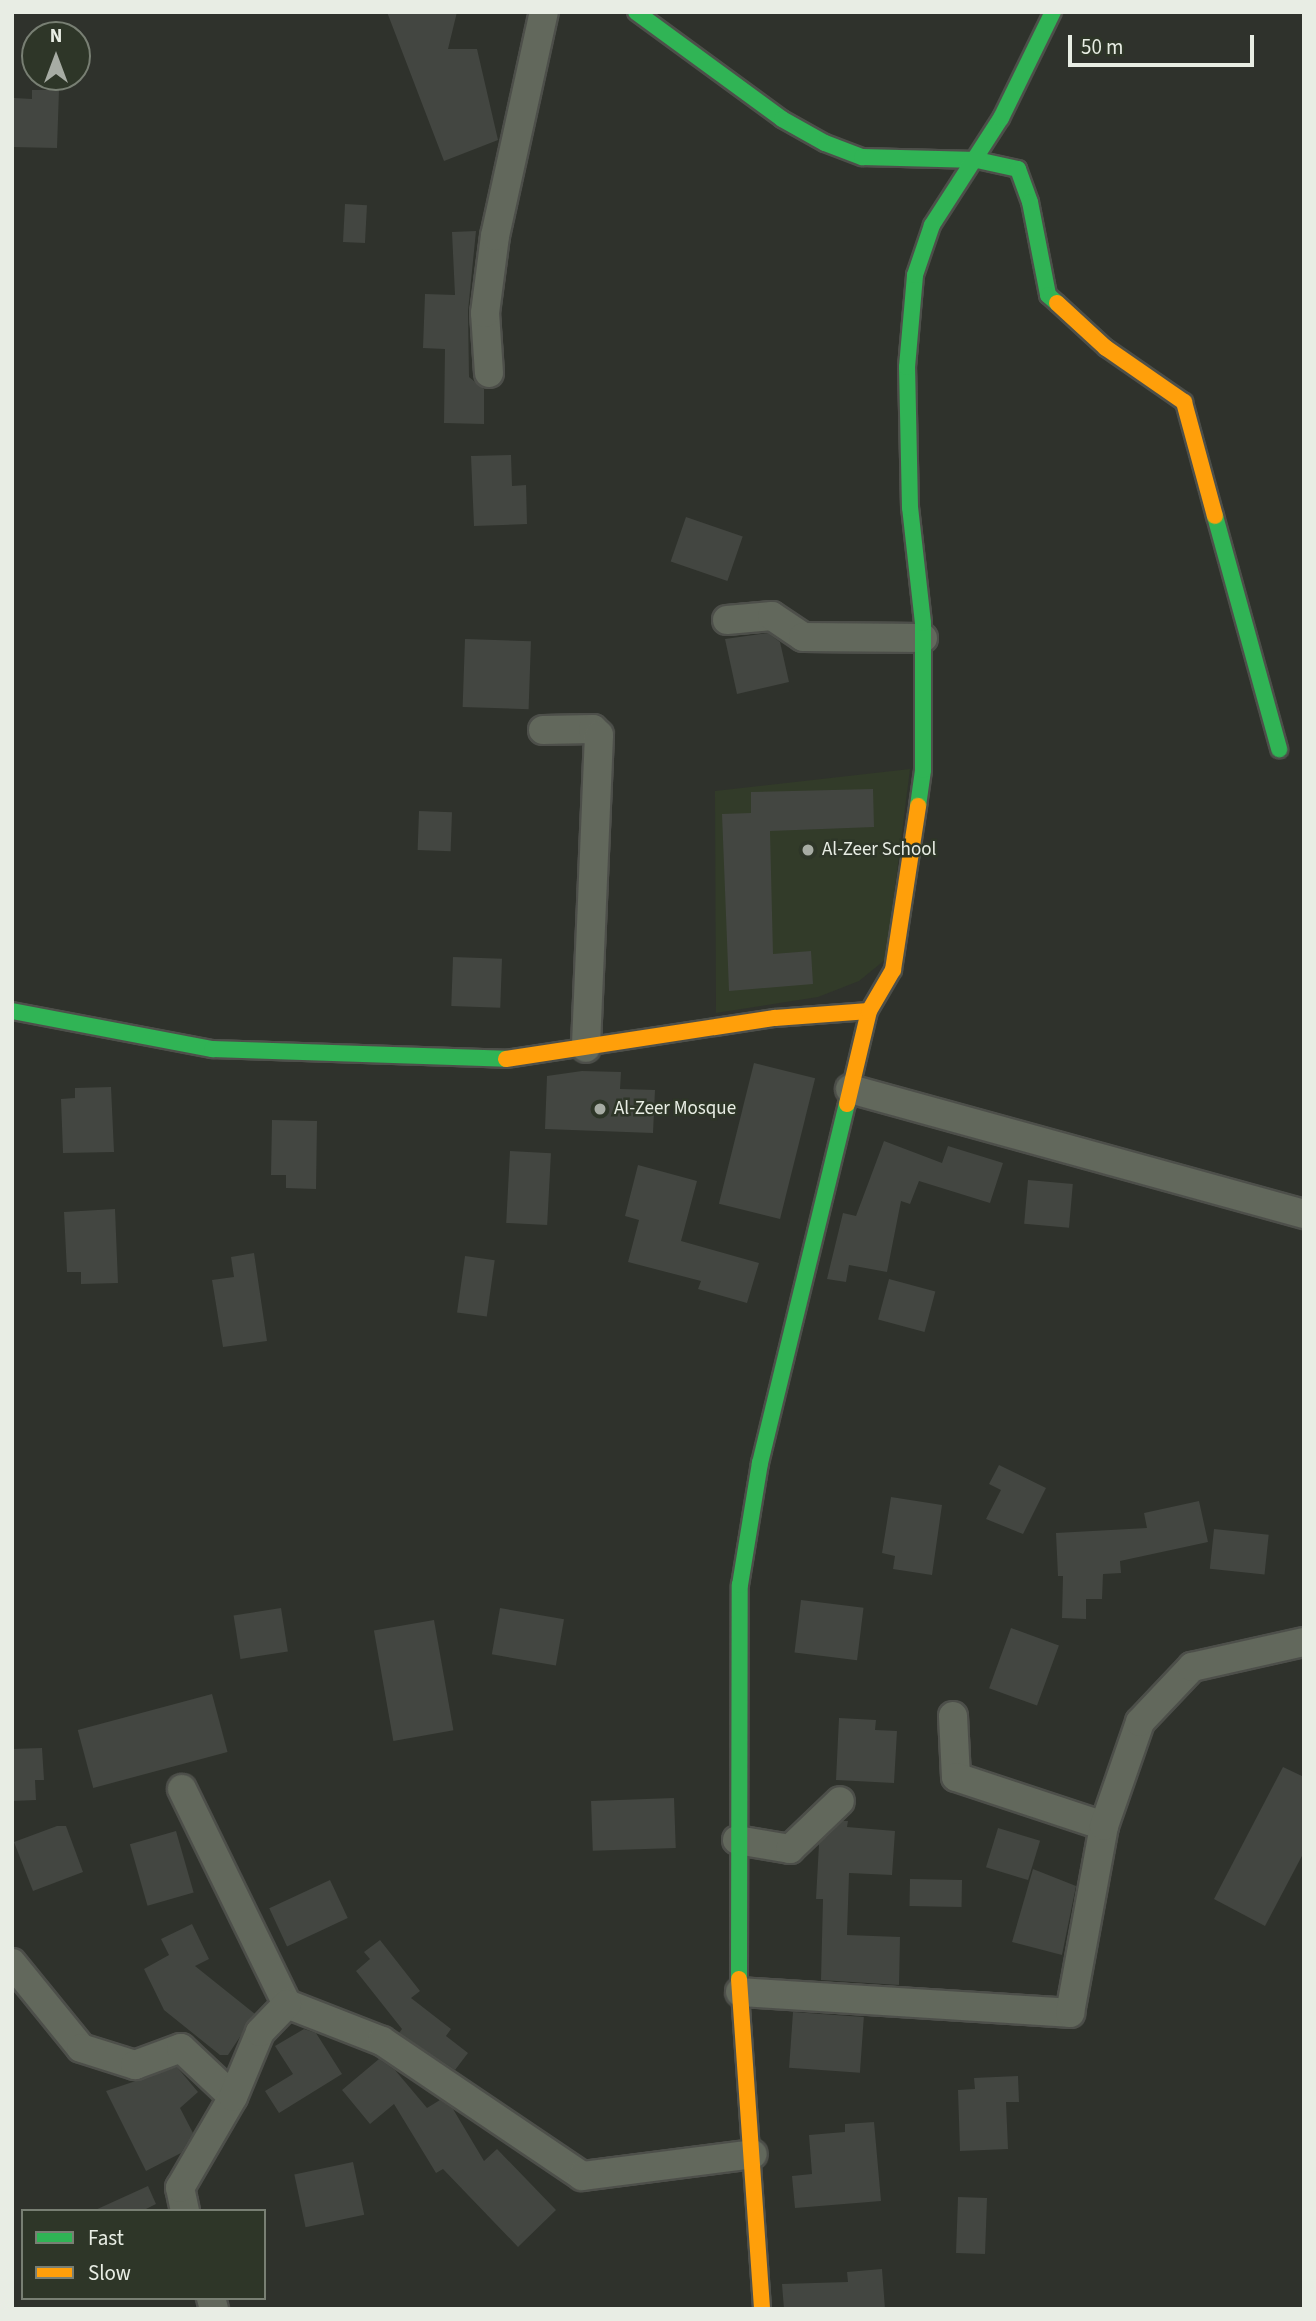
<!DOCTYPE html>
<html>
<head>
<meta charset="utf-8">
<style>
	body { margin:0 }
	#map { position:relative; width:1316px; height:2321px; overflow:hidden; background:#2f322c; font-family:"Source Sans 3",sans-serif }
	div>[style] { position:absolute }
	.built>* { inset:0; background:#323b29 }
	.building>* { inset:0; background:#434641; transform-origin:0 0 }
	.roads { filter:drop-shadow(2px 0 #4d4f4a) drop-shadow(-2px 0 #4d4f4a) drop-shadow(0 2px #4d4f4a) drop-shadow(0 -2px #4d4f4a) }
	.street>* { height:28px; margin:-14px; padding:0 14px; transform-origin:14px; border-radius:14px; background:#62685c }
	.fast>* { height:16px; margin:-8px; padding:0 8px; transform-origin:8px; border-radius:8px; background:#30b455 }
	.slow>* { height:16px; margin:-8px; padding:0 8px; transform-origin:8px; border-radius:8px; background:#ff9f0a }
	.dots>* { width:19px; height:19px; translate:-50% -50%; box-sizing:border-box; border:4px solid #2e3628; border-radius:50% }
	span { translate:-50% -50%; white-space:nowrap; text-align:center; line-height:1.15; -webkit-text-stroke:5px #2e3628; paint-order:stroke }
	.poi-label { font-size:19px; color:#e8ede4 }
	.left { translate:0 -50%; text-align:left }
	.frame { position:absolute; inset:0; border:14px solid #e8ede4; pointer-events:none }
	.legend { position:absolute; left:21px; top:2209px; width:245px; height:91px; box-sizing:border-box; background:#2e3628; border:2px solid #787f73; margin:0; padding:9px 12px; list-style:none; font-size:21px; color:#e8ede4 }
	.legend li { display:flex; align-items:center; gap:14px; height:35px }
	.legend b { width:35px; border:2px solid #787f73 }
	.north { position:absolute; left:21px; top:21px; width:70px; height:70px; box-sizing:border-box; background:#2e3628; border:2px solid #787f73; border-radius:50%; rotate:0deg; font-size:19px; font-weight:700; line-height:28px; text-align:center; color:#e8ede4 }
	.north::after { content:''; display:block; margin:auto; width:24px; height:32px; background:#a7aca4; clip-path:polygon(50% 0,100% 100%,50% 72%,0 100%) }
	.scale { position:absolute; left:1068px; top:35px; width:186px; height:32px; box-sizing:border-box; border:4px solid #e8ede4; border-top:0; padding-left:9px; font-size:21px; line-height:24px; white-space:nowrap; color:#e8ede4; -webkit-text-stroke:5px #2e3628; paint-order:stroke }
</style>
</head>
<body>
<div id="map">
	<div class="built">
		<i style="clip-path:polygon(910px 769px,886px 959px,859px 981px,818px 997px,716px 1013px,715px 791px)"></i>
	</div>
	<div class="building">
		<i style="clip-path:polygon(387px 12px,457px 12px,448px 49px,477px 49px,498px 140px,444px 161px)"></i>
		<i style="clip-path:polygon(32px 90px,59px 90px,57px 148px,13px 147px,14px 98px,32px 99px)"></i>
		<i style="left:345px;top:204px;width:22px;height:38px;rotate:3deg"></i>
		<i style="clip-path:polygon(476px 231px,468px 311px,469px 377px,484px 389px,484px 424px,444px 423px,445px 349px,423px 348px,425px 294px,455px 295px,452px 232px)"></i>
		<i style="clip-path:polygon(511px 455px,512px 486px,526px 485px,527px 524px,474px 526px,471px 456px)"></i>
		<i style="left:686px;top:517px;width:60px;height:47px;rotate:19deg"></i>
		<i style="clip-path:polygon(768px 633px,780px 642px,789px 682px,737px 694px,725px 639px)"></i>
		<i style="left:465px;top:639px;width:66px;height:68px;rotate:2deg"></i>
		<i style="clip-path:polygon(873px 789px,874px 827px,770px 831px,773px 954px,811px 951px,813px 984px,729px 991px,722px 814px,751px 813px,751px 792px)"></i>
		<i style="left:419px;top:811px;width:33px;height:39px;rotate:2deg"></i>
		<i style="left:453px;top:957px;width:49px;height:49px;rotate:2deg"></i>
		<i style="left:754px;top:1063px;width:63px;height:145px;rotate:14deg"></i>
		<i style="clip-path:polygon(582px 1071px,621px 1072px,620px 1089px,655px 1090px,653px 1133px,545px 1129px,547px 1076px)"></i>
		<i style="clip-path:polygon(111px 1087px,114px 1152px,63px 1153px,61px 1099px,75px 1098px,75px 1088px)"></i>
		<i style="clip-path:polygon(272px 1120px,317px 1121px,316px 1189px,286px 1188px,286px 1175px,271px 1175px)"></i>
		<i style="clip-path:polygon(884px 1141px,942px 1163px,948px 1146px,1003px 1163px,990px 1203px,919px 1181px,910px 1204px,901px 1201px,887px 1272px,849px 1265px,846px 1282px,827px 1279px,843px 1213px,856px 1216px)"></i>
		<i style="left:510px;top:1151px;width:41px;height:72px;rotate:3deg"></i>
		<i style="clip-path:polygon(638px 1165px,697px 1181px,681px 1241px,759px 1263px,747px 1303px,698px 1289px,701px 1281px,628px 1262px,639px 1220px,625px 1216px)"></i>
		<i style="left:1028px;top:1180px;width:45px;height:44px;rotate:5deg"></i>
		<i style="clip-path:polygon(115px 1209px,118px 1283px,81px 1284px,81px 1272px,67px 1272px,64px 1212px)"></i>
		<i style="clip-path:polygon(254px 1253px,267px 1341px,223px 1347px,212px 1280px,234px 1277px,231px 1257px)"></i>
		<i style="left:465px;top:1256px;width:30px;height:57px;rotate:8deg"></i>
		<i style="left:889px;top:1279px;width:48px;height:42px;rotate:15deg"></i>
		<i style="clip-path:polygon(999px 1465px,1046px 1488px,1023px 1534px,986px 1519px,1001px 1490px,989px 1484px)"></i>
		<i style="clip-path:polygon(891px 1497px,942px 1505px,932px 1575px,893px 1569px,895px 1556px,882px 1553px)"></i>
		<i style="clip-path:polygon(1199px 1501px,1208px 1542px,1120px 1561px,1121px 1573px,1103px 1574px,1102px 1599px,1086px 1599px,1086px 1619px,1062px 1618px,1063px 1576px,1058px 1576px,1056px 1533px,1147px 1528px,1144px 1513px)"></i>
		<i style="left:1214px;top:1529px;width:55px;height:40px;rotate:6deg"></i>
		<i style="left:801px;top:1600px;width:63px;height:53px;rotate:7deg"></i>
		<i style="left:281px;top:1608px;width:44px;height:48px;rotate:81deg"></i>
		<i style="left:500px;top:1608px;width:65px;height:47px;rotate:10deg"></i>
		<i style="left:434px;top:1620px;width:112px;height:61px;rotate:80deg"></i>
		<i style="left:1011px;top:1628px;width:51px;height:64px;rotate:20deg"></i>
		<i style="left:212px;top:1694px;width:60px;height:139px;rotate:75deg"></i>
		<i style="clip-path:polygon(839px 1718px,876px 1720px,875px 1730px,897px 1731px,894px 1783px,836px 1780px)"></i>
		<i style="clip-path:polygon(42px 1748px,44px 1780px,35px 1780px,36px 1800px,12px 1801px,12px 1749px)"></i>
		<i style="clip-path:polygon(1283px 1767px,1304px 1777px,1304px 1852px,1265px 1926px,1214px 1899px)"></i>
		<i style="left:674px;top:1798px;width:50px;height:83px;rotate:88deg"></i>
		<i style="clip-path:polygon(843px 1821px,848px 1821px,847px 1827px,895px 1831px,892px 1875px,849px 1873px,847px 1935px,900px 1937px,899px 1985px,821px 1980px,823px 1899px,816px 1899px,819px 1844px)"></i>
		<i style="clip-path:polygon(57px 1826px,66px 1826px,83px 1872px,33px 1891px,14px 1842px)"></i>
		<i style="left:998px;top:1828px;width:44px;height:41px;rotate:17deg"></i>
		<i style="left:176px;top:1831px;width:64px;height:48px;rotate:74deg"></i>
		<i style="clip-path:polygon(1033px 1869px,1076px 1886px,1062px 1955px,1012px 1942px)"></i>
		<i style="left:910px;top:1879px;width:52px;height:27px;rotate:1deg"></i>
		<i style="left:330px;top:1880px;width:42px;height:67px;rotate:65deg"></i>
		<i style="clip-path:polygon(192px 1924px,209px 1959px,195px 1966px,255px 2014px,228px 2055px,220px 2055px,164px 2010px,144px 1969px,169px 1955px,161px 1939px)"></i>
		<i style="clip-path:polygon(380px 1940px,420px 1991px,411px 1998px,451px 2029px,446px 2036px,468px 2053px,455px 2070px,399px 2033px,402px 2029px,356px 1971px,370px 1959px,364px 1952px)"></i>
		<i style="left:793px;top:2012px;width:71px;height:56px;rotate:4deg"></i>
		<i style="clip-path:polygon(304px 2029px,316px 2033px,342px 2074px,279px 2113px,265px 2091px,293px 2074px,275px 2046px)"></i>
		<i style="clip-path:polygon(379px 2059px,395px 2070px,427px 2108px,440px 2100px,453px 2109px,484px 2161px,497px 2149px,556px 2210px,518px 2247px,443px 2169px,436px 2173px,394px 2104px,370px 2124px,342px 2090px)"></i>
		<i style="clip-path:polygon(177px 2067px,198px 2092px,180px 2108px,193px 2133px,181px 2153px,146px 2171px,106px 2091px)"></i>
		<i style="clip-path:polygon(1018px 2076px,1019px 2102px,1006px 2102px,1008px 2149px,960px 2151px,958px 2090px,975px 2089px,974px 2078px)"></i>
		<i style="clip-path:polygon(874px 2122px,881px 2201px,795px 2208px,792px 2176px,812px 2174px,809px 2135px,845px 2132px,845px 2124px)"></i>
		<i style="left:353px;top:2162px;width:54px;height:60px;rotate:78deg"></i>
		<i style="clip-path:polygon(148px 2186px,156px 2204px,142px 2211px,93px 2211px)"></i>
		<i style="left:958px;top:2197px;width:29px;height:56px;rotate:2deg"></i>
		<i style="clip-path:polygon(882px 2269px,885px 2309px,784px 2309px,782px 2284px,848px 2282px,847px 2272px)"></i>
	</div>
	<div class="roads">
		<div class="street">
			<i style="left:489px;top:373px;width:60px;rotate:-93.8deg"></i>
			<i style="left:485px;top:313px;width:78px;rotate:-82.6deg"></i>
			<i style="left:495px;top:236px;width:229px;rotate:-77.7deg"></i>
			<i style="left:727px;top:620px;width:45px;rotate:-5.1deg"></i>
			<i style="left:772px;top:616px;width:37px;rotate:34deg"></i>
			<i style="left:803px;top:637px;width:120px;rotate:0.5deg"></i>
			<i style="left:543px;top:730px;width:50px;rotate:-1.1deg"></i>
			<i style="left:593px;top:729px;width:8px;rotate:45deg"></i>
			<i style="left:599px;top:735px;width:313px;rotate:92.4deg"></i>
			<i style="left:850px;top:1089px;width:471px;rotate:15.4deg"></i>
			<i style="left:953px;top:1716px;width:61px;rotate:87.2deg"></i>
			<i style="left:956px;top:1777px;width:156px;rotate:18.3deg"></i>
			<i style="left:182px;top:1789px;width:239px;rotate:64deg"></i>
			<i style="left:287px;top:2004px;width:102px;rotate:21.3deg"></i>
			<i style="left:382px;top:2041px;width:241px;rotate:34deg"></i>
			<i style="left:582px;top:2176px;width:172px;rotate:-7.3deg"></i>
			<i style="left:737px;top:1840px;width:54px;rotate:9.6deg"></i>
			<i style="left:790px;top:1849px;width:69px;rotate:-43.8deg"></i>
			<i style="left:12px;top:1963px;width:109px;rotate:50.9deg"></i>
			<i style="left:81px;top:2048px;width:57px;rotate:17.5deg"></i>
			<i style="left:135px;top:2065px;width:49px;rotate:-20.3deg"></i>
			<i style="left:181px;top:2048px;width:71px;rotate:43.3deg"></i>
			<i style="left:740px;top:1992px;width:331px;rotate:3.6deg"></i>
			<i style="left:1070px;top:2013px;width:190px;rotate:-79.7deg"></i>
			<i style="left:1104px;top:1826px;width:110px;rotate:-70.9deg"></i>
			<i style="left:1140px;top:1722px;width:76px;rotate:-46.6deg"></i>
			<i style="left:1192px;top:1667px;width:115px;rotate:-12.6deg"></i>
			<i style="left:185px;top:2211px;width:24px;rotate:-102deg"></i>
			<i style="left:180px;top:2188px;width:105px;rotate:-59.8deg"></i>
			<i style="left:233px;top:2097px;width:70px;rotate:-67.4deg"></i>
			<i style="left:260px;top:2032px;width:39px;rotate:-46deg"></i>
			<i style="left:211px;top:2298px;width:11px;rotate:75deg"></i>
		</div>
		<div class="fast">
			<i style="left:636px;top:12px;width:181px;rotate:36.2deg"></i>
			<i style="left:782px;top:119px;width:49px;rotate:29.2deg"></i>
			<i style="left:825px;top:143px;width:40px;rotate:21deg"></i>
			<i style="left:862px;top:157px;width:115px;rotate:1.5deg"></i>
			<i style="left:977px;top:160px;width:42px;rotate:12.4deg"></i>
			<i style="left:1018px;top:169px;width:35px;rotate:70deg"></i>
			<i style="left:1030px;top:202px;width:95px;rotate:79deg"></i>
			<i style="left:1048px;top:295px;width:12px;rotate:42deg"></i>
			<i style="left:1215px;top:516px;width:242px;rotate:74.6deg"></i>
			<i style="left:918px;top:806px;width:36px;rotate:-82deg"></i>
			<i style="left:923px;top:770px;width:147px;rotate:-90deg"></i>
			<i style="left:923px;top:623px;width:116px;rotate:-96.4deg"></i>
			<i style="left:910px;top:508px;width:141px;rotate:-91.2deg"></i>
			<i style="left:907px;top:367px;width:92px;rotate:-85deg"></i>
			<i style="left:915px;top:275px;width:53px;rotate:-71.2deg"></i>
			<i style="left:932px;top:225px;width:127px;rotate:-57.2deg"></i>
			<i style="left:1001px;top:118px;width:118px;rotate:-63.9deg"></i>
			<i style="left:12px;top:1011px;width:204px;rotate:10.8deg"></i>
			<i style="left:212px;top:1049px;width:294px;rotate:1.9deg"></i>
			<i style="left:739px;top:1979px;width:394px;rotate:-89.9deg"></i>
			<i style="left:740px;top:1585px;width:124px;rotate:-80.7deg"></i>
			<i style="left:760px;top:1463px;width:369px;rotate:-76.4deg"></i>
		</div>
		<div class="slow">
			<i style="left:1057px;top:303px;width:67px;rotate:42.6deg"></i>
			<i style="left:1106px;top:348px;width:95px;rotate:34.7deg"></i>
			<i style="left:1184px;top:402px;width:118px;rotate:74.8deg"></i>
			<i style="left:506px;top:1059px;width:272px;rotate:-8.7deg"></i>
			<i style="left:775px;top:1018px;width:94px;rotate:-4.3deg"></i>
			<i style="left:847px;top:1104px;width:96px;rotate:-76.7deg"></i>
			<i style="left:869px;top:1011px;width:48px;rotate:-59.7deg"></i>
			<i style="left:893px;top:970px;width:166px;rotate:-81.3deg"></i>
			<i style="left:739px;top:1979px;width:331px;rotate:86deg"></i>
		</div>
	</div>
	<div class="dots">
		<i style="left:808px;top:850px;background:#a7aca4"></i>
		<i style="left:600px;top:1109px;background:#a7aca4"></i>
	</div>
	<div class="poi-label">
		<span class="left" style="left:822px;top:850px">Al-Zeer School</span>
		<span class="left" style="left:614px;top:1109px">Al-Zeer Mosque</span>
	</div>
	<div class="frame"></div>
	<ul class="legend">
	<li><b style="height:9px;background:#30b455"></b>Fast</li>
	<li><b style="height:9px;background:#ff9f0a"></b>Slow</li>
	</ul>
	<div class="north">N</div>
	<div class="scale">50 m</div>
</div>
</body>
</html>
